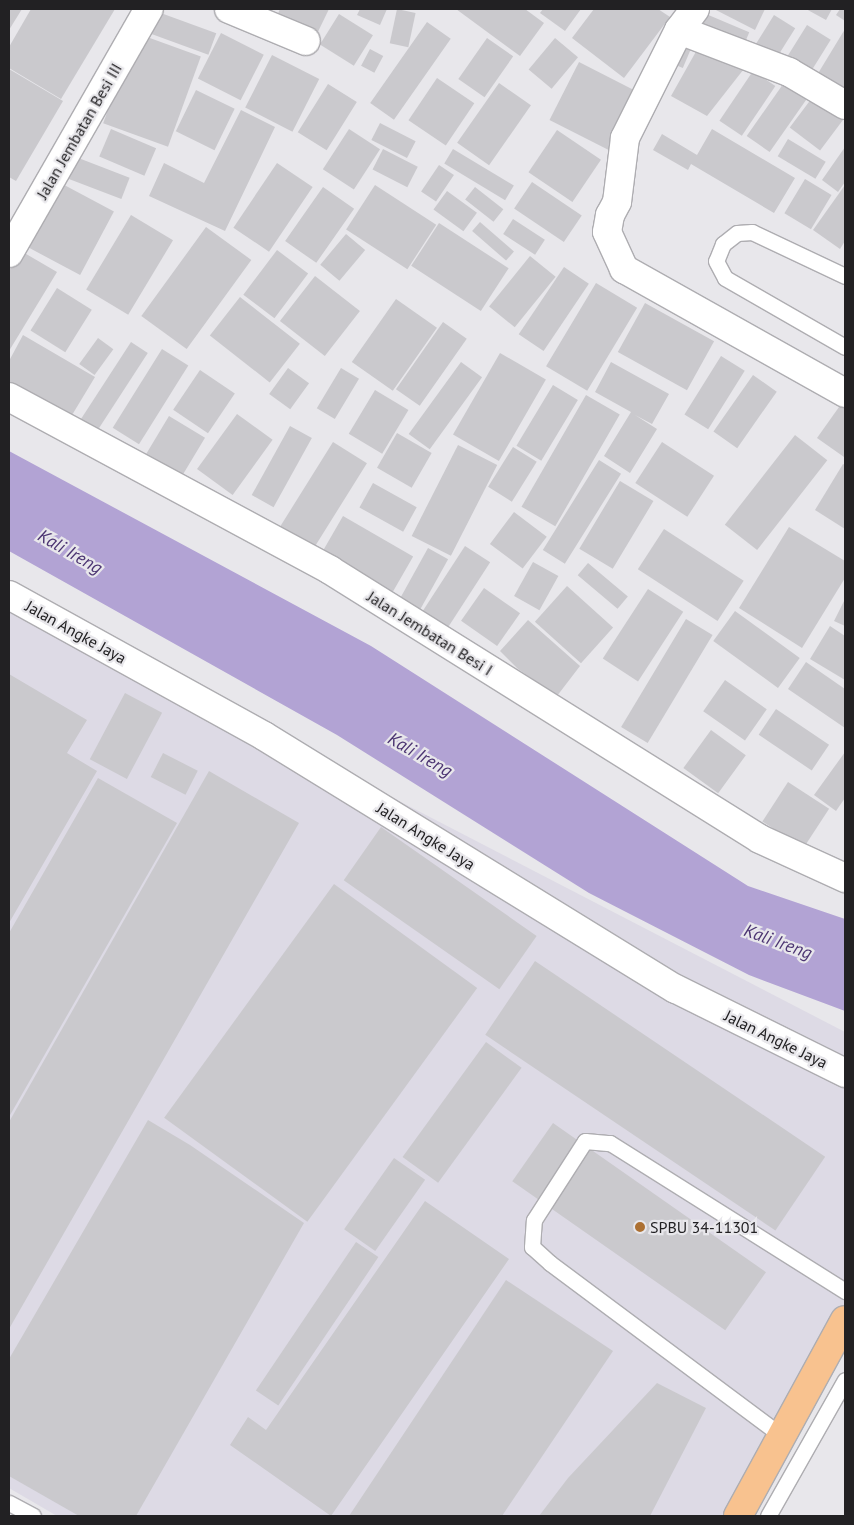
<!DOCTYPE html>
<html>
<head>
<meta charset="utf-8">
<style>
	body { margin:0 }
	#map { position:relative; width:854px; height:1525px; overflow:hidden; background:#e8e7eb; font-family:"PT Sans",sans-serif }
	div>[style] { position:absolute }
	.built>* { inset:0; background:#dddae5 }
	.water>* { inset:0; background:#b2a3d4 }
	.building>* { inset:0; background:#cac9cd; transform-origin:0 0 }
	.roads { filter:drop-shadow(1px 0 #aeadb1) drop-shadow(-1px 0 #aeadb1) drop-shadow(0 1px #aeadb1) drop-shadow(0 -1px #aeadb1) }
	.service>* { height:15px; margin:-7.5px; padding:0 7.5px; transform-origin:7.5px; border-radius:7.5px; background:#fff }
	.minor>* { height:28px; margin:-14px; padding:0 14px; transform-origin:14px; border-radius:14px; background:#fff }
	.tertiary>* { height:28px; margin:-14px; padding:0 14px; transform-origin:14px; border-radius:14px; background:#fff }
	.trunk>* { height:28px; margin:-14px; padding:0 14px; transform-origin:14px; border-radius:14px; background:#f8c28f }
	.dots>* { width:14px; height:14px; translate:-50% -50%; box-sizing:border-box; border:2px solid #e8e7eb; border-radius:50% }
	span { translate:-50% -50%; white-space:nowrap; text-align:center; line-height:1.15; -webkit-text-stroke:4.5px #e8e7eb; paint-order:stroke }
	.street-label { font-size:16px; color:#222123 }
	.poi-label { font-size:16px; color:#222123 }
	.left { translate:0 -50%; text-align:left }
	.water-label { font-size:18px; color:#4c3572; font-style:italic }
	.frame { position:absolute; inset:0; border:10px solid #222123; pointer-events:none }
</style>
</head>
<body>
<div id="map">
	<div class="built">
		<i style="clip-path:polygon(9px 599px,845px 1032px,845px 1330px,742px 1516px,57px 1516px,9px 1488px)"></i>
	</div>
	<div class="water">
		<i style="clip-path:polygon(9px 451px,371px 646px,748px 886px,845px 919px,845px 1011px,749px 975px,589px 893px,337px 735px,9px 551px)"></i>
	</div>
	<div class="building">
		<i style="clip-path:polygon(9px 9px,22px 9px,9px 30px)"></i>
		<i style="clip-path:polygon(31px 9px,115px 9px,61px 99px,9px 68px,9px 47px)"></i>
		<i style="clip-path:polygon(280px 9px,329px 9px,314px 40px,274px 22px)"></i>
		<i style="clip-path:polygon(360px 9px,387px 9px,380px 25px,357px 15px)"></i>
		<i style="left:397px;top:9px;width:19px;height:35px;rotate:12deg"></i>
		<i style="clip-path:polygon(456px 9px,525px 9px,544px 23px,520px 56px)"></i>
		<i style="clip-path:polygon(543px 9px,581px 9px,565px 31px,540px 13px)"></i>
		<i style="clip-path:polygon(594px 9px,658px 9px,670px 17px,624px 78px,572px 38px)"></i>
		<i style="clip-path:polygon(714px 9px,765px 9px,755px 30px)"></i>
		<i style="clip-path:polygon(806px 9px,832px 9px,826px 20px)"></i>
		<i style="clip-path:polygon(840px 9px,845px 9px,845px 21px,836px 15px)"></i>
		<i style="left:158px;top:12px;width:62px;height:23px;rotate:20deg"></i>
		<i style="left:339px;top:14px;width:40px;height:36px;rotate:32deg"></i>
		<i style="left:706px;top:14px;width:47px;height:19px;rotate:23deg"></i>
		<i style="left:774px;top:15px;width:25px;height:44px;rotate:32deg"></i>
		<i style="left:427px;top:22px;width:29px;height:99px;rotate:35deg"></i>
		<i style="left:807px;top:25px;width:28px;height:48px;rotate:32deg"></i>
		<i style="clip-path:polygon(845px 29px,845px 99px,814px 80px)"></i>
		<i style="left:136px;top:33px;width:69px;height:96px;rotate:20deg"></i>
		<i style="left:221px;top:33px;width:48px;height:51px;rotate:27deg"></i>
		<i style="left:487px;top:38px;width:32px;height:50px;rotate:35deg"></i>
		<i style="left:555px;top:38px;width:30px;height:41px;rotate:40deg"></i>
		<i style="left:678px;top:41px;width:15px;height:23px;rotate:23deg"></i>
		<i style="clip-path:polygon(698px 48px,747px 65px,707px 116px,671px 96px)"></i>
		<i style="left:370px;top:49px;width:15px;height:19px;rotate:28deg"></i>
		<i style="left:272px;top:55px;width:53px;height:59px;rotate:27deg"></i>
		<i style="left:579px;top:62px;width:67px;height:65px;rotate:27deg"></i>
		<i style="clip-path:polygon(9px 69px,63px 101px,16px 181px,9px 177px)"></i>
		<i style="left:753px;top:71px;width:27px;height:60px;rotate:34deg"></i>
		<i style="left:788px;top:77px;width:28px;height:72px;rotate:35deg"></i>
		<i style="left:437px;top:78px;width:45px;height:51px;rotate:34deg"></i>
		<i style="left:499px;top:83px;width:39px;height:73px;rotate:35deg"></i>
		<i style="left:328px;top:84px;width:34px;height:57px;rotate:32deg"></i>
		<i style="left:196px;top:90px;width:43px;height:46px;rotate:26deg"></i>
		<i style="left:815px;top:94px;width:38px;height:42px;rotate:37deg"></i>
		<i style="clip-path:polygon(241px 110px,275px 127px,225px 231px,149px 196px,164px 163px,204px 183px)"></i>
		<i style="left:380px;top:123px;width:40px;height:19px;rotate:27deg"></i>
		<i style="left:111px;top:129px;width:49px;height:30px;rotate:23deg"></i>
		<i style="left:349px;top:129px;width:37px;height:48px;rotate:33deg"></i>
		<i style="clip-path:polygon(712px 129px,795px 178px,774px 213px,691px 164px,688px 170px,653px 150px,662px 134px,697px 155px)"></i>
		<i style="left:557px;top:130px;width:53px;height:51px;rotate:34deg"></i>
		<i style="left:788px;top:139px;width:44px;height:20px;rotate:31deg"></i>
		<i style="clip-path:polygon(845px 147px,845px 182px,838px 192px,822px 180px)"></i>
		<i style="left:383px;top:149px;width:39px;height:23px;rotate:27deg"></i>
		<i style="left:453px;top:149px;width:71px;height:17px;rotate:31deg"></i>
		<i style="left:68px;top:154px;width:66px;height:23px;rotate:21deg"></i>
		<i style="left:277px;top:163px;width:43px;height:78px;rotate:34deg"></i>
		<i style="left:439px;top:165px;width:18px;height:32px;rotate:34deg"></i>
		<i style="left:53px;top:179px;width:69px;height:72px;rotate:28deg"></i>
		<i style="left:805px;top:179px;width:31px;height:40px;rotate:31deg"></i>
		<i style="left:532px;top:182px;width:60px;height:32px;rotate:34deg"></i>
		<i style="left:375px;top:185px;width:73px;height:53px;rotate:33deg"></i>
		<i style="clip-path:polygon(845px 185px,845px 241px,840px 249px,813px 230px)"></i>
		<i style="left:323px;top:187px;width:38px;height:66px;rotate:35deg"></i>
		<i style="left:475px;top:187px;width:36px;height:16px;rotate:38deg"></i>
		<i style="left:447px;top:191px;width:37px;height:23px;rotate:36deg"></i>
		<i style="left:131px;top:215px;width:49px;height:87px;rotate:31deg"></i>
		<i style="left:513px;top:219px;width:38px;height:18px;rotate:33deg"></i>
		<i style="left:480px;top:222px;width:45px;height:12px;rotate:41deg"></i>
		<i style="left:439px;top:223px;width:83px;height:51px;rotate:33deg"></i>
		<i style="left:206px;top:227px;width:56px;height:110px;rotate:36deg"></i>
		<i style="left:346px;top:234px;width:25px;height:40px;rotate:40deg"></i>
		<i style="left:277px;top:250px;width:39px;height:56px;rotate:37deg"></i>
		<i style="clip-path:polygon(21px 251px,57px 272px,9px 351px,9px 271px)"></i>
		<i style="left:530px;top:256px;width:33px;height:65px;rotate:39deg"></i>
		<i style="left:564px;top:267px;width:30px;height:81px;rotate:34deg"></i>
		<i style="left:315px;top:276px;width:57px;height:57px;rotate:38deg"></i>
		<i style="left:596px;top:283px;width:48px;height:97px;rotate:31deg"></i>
		<i style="left:57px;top:288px;width:41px;height:50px;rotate:32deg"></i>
		<i style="left:240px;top:297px;width:76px;height:49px;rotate:38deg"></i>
		<i style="left:396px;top:299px;width:50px;height:77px;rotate:35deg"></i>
		<i style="left:645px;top:303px;width:79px;height:56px;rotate:29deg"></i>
		<i style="left:443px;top:322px;width:29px;height:82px;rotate:35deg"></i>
		<i style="clip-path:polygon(23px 335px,95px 377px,66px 425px,9px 391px,9px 361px)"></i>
		<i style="left:98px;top:338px;width:19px;height:32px;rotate:36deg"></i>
		<i style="left:131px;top:342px;width:20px;height:93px;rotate:33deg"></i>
		<i style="left:162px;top:349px;width:31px;height:93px;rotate:32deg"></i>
		<i style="left:500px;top:353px;width:53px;height:94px;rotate:30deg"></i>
		<i style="left:721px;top:356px;width:28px;height:69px;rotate:32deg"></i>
		<i style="left:461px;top:362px;width:26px;height:89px;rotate:36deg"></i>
		<i style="clip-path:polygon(611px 362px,669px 394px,652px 424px,635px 415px,657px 429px,630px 473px,604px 456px,631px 412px,595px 392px)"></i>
		<i style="left:288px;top:368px;width:26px;height:32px;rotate:36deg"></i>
		<i style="left:341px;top:368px;width:21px;height:47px;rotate:31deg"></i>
		<i style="left:200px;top:370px;width:42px;height:48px;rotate:34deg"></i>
		<i style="left:753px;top:375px;width:29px;height:69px;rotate:35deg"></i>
		<i style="left:553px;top:385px;width:29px;height:71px;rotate:31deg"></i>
		<i style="left:375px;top:390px;width:39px;height:51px;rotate:31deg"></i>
		<i style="left:586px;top:395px;width:39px;height:129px;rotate:30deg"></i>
		<i style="clip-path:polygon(844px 400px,845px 455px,844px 457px,817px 438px)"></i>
		<i style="left:237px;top:414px;width:44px;height:68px;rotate:36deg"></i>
		<i style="left:169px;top:416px;width:42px;height:54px;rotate:31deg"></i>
		<i style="left:290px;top:426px;width:25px;height:79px;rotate:29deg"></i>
		<i style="left:397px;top:433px;width:40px;height:40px;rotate:30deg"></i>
		<i style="left:795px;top:435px;width:41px;height:114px;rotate:38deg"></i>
		<i style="left:333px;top:442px;width:40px;height:105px;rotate:32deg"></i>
		<i style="left:662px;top:442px;width:62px;height:49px;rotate:33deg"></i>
		<i style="left:458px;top:445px;width:44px;height:102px;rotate:27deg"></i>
		<i style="left:513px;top:447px;width:28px;height:47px;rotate:32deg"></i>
		<i style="left:599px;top:460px;width:26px;height:106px;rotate:32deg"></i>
		<i style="clip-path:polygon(843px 464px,845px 465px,845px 529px,815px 510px)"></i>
		<i style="left:620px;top:481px;width:39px;height:79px;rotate:31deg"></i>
		<i style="left:373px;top:483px;width:50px;height:28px;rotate:29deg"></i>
		<i style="left:514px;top:512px;width:41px;height:40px;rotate:37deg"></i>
		<i style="left:343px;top:516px;width:81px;height:51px;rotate:30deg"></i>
		<i style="clip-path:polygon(789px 527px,845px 561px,845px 578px,802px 648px,739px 608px)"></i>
		<i style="left:664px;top:529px;width:95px;height:48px;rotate:33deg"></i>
		<i style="left:465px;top:546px;width:30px;height:85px;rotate:33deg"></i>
		<i style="left:428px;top:548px;width:23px;height:68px;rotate:29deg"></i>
		<i style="left:533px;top:562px;width:29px;height:39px;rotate:29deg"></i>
		<i style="left:588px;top:563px;width:52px;height:16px;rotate:40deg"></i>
		<i style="left:567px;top:586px;width:62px;height:48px;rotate:42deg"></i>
		<i style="left:484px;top:588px;width:44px;height:40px;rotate:35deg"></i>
		<i style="left:648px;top:589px;width:42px;height:83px;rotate:33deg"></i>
		<i style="clip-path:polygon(845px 599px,845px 626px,834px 621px)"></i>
		<i style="left:735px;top:611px;width:80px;height:37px;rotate:36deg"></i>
		<i style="left:686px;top:619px;width:31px;height:126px;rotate:31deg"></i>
		<i style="clip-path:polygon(528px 620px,580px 666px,557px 696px,518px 669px,500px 651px)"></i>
		<i style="clip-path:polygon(830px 626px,845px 636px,845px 680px,810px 659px)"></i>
		<i style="clip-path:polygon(806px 662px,845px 689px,845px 728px,788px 689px)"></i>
		<i style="clip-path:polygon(9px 674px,87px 720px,67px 753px,97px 771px,9px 923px)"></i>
		<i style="left:725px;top:680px;width:51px;height:38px;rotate:35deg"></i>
		<i style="left:125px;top:693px;width:42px;height:75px;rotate:28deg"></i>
		<i style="left:776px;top:709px;width:64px;height:31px;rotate:34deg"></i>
		<i style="left:711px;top:730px;width:43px;height:47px;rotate:36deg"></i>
		<i style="clip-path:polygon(845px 752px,845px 798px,836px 811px,814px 795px)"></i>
		<i style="left:163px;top:753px;width:39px;height:27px;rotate:27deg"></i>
		<i style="clip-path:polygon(209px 771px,299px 823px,9px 1329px,9px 1122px)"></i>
		<i style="clip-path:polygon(98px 778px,177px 823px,9px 1117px,9px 933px)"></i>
		<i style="left:788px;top:782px;width:49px;height:47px;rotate:33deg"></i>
		<i style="left:381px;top:827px;width:190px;height:65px;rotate:35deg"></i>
		<i style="left:334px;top:884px;width:177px;height:289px;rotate:36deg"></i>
		<i style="left:535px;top:961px;width:350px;height:89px;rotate:34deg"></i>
		<i style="left:486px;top:1042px;width:44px;height:142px;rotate:36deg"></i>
		<i style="clip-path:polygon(148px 1120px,190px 1145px,304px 1223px,136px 1516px,79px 1516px,9px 1476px,9px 1359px)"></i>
		<i style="left:553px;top:1123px;width:260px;height:71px;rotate:35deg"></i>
		<i style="left:394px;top:1158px;width:38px;height:87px;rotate:35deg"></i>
		<i style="clip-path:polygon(425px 1201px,509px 1259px,331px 1516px,230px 1445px,248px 1417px,266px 1430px)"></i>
		<i style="left:356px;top:1242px;width:27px;height:179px;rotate:34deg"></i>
		<i style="clip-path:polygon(506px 1280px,613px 1351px,502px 1516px,349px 1516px)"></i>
		<i style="clip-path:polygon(657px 1383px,706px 1408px,650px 1516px,539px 1516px,568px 1478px)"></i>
	</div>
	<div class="roads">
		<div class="service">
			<i style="left:845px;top:276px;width:103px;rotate:-154.7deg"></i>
			<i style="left:752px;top:232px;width:15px;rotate:176deg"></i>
			<i style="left:737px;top:233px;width:18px;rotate:142deg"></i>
			<i style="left:723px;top:244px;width:18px;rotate:112deg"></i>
			<i style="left:716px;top:261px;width:19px;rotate:62deg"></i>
			<i style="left:725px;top:278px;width:138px;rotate:29.9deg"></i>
			<i style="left:782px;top:1436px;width:289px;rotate:-143.3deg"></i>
			<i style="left:550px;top:1263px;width:24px;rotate:-138deg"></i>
			<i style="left:532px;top:1247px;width:27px;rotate:-86deg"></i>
			<i style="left:534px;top:1220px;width:94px;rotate:-57.2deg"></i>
			<i style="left:585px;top:1141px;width:25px;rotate:5deg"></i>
			<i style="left:610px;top:1143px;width:278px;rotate:32.2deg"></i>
			<i style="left:9px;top:1503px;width:27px;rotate:28deg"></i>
			<i style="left:768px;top:1516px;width:156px;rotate:-60.5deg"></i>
		</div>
		<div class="minor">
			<i style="left:229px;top:9px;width:83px;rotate:22.6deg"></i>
			<i style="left:695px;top:9px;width:26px;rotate:127deg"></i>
			<i style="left:679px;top:30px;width:121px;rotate:116.6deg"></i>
			<i style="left:625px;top:138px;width:64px;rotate:97.1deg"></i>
			<i style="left:617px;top:202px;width:15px;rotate:118deg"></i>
			<i style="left:610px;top:215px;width:17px;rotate:100deg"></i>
			<i style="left:607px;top:232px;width:41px;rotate:65.3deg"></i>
			<i style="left:624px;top:269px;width:253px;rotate:29.3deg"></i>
			<i style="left:679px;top:30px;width:118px;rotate:20.9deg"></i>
			<i style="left:789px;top:72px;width:65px;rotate:30.5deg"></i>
			<i style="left:9px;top:253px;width:281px;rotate:-60.2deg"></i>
		</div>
		<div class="tertiary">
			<i style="left:9px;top:397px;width:365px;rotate:28.3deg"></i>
			<i style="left:330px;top:570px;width:507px;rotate:32.03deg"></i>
			<i style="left:760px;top:839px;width:94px;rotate:24.6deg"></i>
			<i style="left:9px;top:595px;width:291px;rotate:28.9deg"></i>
			<i style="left:264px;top:736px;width:483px;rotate:31.6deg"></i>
			<i style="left:676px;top:989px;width:189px;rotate:26.4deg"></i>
		</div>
		<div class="trunk">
			<i style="left:738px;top:1516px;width:223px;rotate:-61.4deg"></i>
		</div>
	</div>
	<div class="dots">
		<i style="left:640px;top:1227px;background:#ac7032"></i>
	</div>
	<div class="street-label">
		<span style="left:79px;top:131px;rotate:-60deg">Jalan Jembatan Besi III</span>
		<span style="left:76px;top:632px;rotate:29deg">Jalan Angke Jaya</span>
		<span style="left:430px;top:633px;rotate:32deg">Jalan Jembatan Besi I</span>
		<span style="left:426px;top:836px;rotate:32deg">Jalan Angke Jaya</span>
		<span style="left:776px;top:1039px;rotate:26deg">Jalan Angke Jaya</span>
	</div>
	<div class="poi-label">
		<span class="left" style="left:650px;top:1227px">SPBU 34-11301</span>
	</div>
	<div class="water-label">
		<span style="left:70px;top:552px;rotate:30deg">Kali Ireng</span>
		<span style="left:420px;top:755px;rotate:30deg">Kali Ireng</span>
		<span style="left:778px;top:942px;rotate:20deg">Kali Ireng</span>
	</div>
	<div class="frame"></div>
</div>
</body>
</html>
